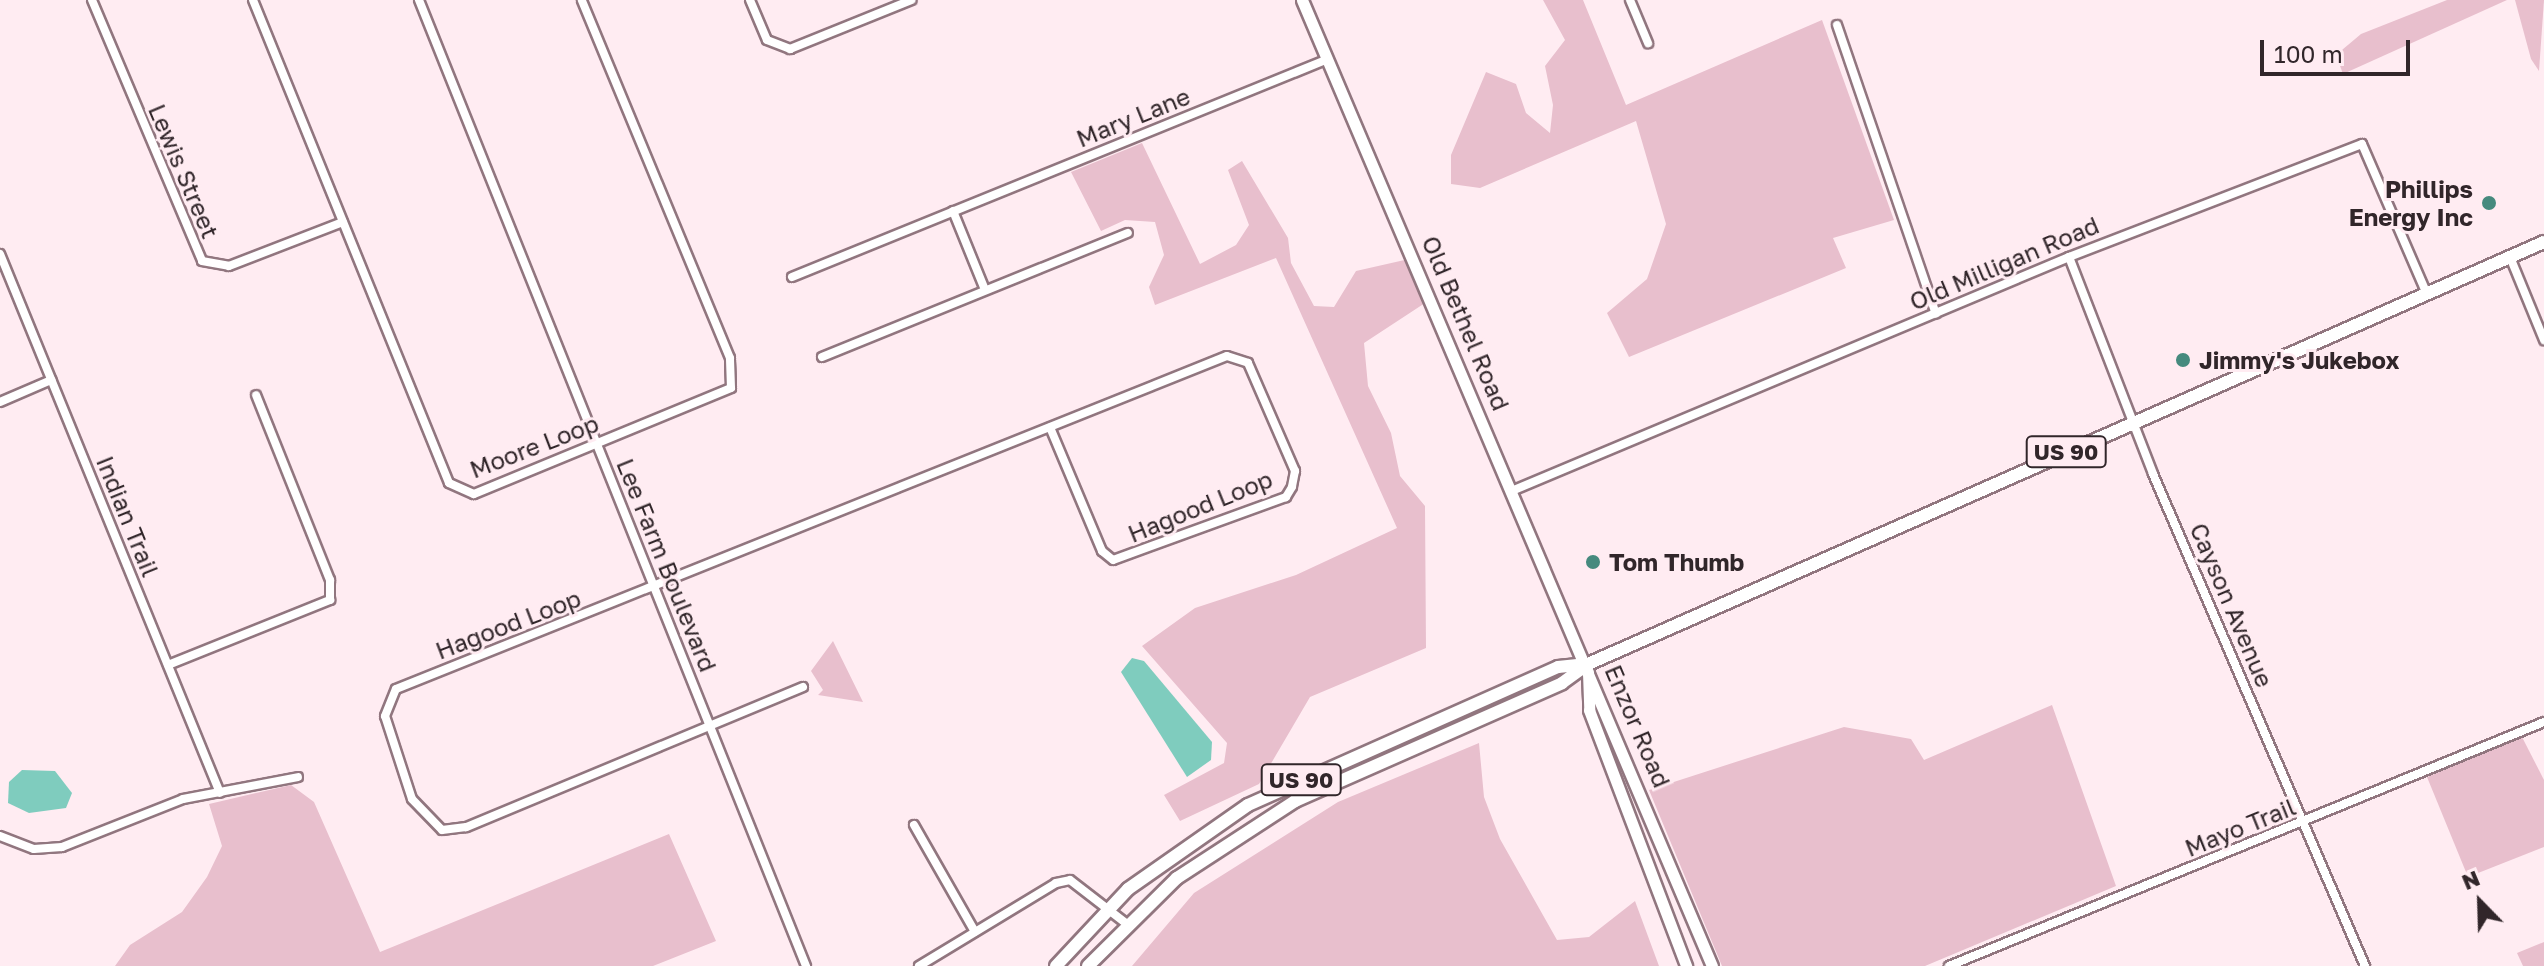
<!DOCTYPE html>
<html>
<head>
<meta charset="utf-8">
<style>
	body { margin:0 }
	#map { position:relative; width:2544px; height:966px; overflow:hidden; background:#ffecf2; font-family:"Golos Text",sans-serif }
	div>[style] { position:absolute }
	.green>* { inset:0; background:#e8bfcd }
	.water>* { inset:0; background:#7fccbe }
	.roads { filter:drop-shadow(2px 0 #91767f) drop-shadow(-2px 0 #91767f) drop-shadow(0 2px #91767f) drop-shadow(0 -2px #91767f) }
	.street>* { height:8px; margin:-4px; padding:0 4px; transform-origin:4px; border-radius:4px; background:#fff }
	.secondary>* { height:11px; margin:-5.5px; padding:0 5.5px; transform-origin:5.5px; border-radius:5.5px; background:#fff }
	.primary>* { height:12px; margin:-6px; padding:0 6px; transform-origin:6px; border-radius:6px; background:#fff }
	.dots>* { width:22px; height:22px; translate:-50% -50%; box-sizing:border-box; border:4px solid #ffecf2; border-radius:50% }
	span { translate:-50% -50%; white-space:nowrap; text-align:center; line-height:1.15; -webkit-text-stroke:6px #ffecf2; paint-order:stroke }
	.shield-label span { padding:2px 6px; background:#ffecf2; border:2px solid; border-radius:6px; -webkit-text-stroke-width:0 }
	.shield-label { font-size:22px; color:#31262a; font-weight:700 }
	.street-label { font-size:24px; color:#31262a }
	.poi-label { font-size:24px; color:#31262a; font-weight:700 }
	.right { translate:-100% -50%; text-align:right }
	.left { translate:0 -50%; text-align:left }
	.north { position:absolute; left:2440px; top:862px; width:80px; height:80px; -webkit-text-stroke:6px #ffecf2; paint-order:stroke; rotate:337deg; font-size:22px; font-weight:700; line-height:32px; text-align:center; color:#31262a }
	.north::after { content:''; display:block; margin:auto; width:28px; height:36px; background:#31262a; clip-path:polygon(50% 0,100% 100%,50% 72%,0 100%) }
	.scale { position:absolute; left:2260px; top:40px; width:150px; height:36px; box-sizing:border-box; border:4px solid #31262a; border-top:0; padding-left:10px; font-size:24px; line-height:28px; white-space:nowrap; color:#31262a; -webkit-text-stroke:6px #ffecf2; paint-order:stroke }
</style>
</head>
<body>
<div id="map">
	<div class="green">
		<i style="clip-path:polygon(1543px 0,1583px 0,1626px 105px,1822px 20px,1894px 220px,1833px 238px,1846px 268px,1629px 357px,1607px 313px,1647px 279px,1666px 224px,1636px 121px,1480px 188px,1451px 184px,1451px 155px,1486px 72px,1516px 84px,1526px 113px,1550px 133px,1553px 105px,1545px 66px,1565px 40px)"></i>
		<i style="clip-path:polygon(2447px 0,2507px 0,2343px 74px,2336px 55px,2361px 34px)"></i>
		<i style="clip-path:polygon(2515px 0,2544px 0,2539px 71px,2531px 59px)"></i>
		<i style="clip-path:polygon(1142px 143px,1200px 264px,1236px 245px,1249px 225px,1228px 170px,1242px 161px,1288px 238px,1291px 263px,1314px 306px,1334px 307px,1356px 271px,1409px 259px,1425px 303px,1364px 343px,1368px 386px,1391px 433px,1400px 476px,1425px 506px,1426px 648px,1310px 697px,1259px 784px,1180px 821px,1164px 795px,1224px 763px,1227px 743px,1142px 646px,1195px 608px,1296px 575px,1397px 528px,1276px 258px,1155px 305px,1149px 287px,1164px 255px,1155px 222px,1125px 220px,1101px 231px,1071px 172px)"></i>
		<i style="clip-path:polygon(833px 641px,863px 702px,818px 695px,823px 690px,811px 671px)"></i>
		<i style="clip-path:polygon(2052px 705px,2116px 886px,1925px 966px,1722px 966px,1649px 790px,1844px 727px,1911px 739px,1924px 760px)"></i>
		<i style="clip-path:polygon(2522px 737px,2544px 780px,2544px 847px,2468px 877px,2427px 777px)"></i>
		<i style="clip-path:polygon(1479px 743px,1484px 797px,1500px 839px,1557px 940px,1589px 937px,1635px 901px,1659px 966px,1132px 966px,1194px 893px,1338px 802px)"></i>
		<i style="clip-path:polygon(291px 785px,314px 802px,380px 952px,669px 834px,716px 941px,653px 966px,115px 966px,130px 945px,182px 912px,207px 877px,222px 846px,209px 804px)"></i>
		<i style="clip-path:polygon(2544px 942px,2544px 966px,2523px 966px,2517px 953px)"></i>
	</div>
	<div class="water">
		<i style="clip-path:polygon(1132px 658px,1144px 661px,1212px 742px,1211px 760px,1187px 777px,1121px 672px)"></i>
		<i style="clip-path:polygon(22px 770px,55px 771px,72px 793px,66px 808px,29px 813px,8px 803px,9px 782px)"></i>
	</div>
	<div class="roads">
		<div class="street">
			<i style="left:92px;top:0;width:283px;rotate:67.1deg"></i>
			<i style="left:202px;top:261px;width:27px;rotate:10deg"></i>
			<i style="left:229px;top:266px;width:122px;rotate:-21.1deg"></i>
			<i style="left:253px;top:0;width:521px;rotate:67.91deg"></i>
			<i style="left:449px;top:483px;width:27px;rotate:24deg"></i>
			<i style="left:474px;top:494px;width:278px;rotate:-22.4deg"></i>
			<i style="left:731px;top:388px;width:30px;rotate:-92deg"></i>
			<i style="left:730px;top:358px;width:387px;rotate:-112.5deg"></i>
			<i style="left:419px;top:0;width:1041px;rotate:68.17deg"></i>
			<i style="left:750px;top:0;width:43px;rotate:67deg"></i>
			<i style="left:767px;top:40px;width:25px;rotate:21deg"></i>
			<i style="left:790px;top:49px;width:131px;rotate:-22deg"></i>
			<i style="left:1630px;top:0;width:47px;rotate:67.3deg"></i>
			<i style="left:1837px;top:25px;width:305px;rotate:71.1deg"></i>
			<i style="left:953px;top:211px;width:85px;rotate:67.9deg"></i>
			<i style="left:0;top:254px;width:582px;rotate:67.8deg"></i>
			<i style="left:2069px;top:257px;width:233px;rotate:68.8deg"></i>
			<i style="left:2153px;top:474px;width:536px;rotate:66.69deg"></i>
			<i style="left:2510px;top:257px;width:90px;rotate:67.7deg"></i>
			<i style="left:792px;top:277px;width:579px;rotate:-22.13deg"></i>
			<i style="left:822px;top:357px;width:330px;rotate:-22.1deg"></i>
			<i style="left:0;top:402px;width:56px;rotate:-23.3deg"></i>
			<i style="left:1514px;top:490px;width:602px;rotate:-22.77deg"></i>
			<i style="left:2069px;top:257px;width:314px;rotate:-21.1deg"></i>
			<i style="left:2362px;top:144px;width:163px;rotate:66.6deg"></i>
			<i style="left:168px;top:665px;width:175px;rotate:-21.9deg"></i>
			<i style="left:330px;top:600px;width:20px;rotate:-90deg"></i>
			<i style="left:330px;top:580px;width:199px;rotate:-111.8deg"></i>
			<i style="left:803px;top:687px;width:365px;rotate:157.4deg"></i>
			<i style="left:466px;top:827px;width:24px;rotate:173deg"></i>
			<i style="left:442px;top:830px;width:43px;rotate:-134.1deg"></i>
			<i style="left:412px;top:799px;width:87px;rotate:-108deg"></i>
			<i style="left:385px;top:716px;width:29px;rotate:-68deg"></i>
			<i style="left:396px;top:689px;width:895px;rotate:-21.84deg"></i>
			<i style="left:1227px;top:356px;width:22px;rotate:18deg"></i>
			<i style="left:1248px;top:363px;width:118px;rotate:66.5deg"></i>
			<i style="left:1295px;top:471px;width:16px;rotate:101deg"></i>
			<i style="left:1292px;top:487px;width:12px;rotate:121deg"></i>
			<i style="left:1286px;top:497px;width:184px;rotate:160deg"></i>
			<i style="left:1113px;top:560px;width:14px;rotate:-141deg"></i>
			<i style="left:1102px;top:551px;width:134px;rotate:-112.8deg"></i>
			<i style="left:914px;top:825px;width:123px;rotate:60.3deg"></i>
			<i style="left:0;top:836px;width:36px;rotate:21deg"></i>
			<i style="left:34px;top:849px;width:28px;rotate:-4deg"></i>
			<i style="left:62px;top:847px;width:130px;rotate:-21.6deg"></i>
			<i style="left:183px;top:799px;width:117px;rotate:-10.8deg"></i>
			<i style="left:919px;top:966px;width:160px;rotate:-31.2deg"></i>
			<i style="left:1056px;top:883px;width:14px;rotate:-12deg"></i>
			<i style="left:1070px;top:880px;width:72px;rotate:37.7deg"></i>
			<i style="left:1949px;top:966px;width:643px;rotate:-22.3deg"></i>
		</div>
		<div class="secondary">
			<i style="left:1302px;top:0;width:1049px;rotate:67deg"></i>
			<i style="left:1588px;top:672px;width:38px;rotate:88deg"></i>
			<i style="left:1589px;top:710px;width:274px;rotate:69.2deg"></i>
		</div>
		<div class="primary">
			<i style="left:1056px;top:966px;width:105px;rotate:-46.9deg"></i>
			<i style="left:1128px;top:889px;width:146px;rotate:-35deg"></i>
			<i style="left:1248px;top:805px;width:339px;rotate:-24deg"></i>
			<i style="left:1558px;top:667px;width:27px;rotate:-6deg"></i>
			<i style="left:1088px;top:966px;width:125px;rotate:-44.7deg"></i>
			<i style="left:1177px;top:878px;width:141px;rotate:-33.1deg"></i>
			<i style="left:1295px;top:801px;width:292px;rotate:-23.8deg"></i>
			<i style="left:1562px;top:683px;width:32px;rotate:-36deg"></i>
			<i style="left:1588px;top:664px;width:1045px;rotate:-23.82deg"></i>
		</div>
	</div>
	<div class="dots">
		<i style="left:2489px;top:203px;background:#468a7e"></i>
		<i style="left:2183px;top:360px;background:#468a7e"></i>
		<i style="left:1593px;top:562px;background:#468a7e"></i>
	</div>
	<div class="shield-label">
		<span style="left:2066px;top:452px">US 90</span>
		<span style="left:1301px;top:780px">US 90</span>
	</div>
	<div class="street-label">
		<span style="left:1133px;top:117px;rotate:-22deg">Mary Lane</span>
		<span style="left:184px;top:171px;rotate:67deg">Lewis Street</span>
		<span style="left:2004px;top:263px;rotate:-23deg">Old Milligan Road</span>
		<span style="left:1466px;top:323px;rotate:67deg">Old Bethel Road</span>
		<span style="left:534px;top:446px;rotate:-21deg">Moore Loop</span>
		<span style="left:1200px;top:506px;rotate:-22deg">Hagood Loop</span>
		<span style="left:128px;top:516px;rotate:68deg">Indian Trail</span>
		<span style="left:667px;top:565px;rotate:68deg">Lee Farm Boulevard</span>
		<span style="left:2232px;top:605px;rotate:67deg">Cayson Avenue</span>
		<span style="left:508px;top:624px;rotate:-21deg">Hagood Loop</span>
		<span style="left:1638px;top:726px;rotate:67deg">Enzor Road</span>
		<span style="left:2240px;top:827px;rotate:-22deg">Mayo Trail</span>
	</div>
	<div class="poi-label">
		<span class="right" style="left:2473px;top:203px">Phillips<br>Energy Inc</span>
		<span class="left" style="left:2199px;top:360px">Jimmy's Jukebox</span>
		<span class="left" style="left:1609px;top:562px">Tom Thumb</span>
	</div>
	<div class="north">N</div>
	<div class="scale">100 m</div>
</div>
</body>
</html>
